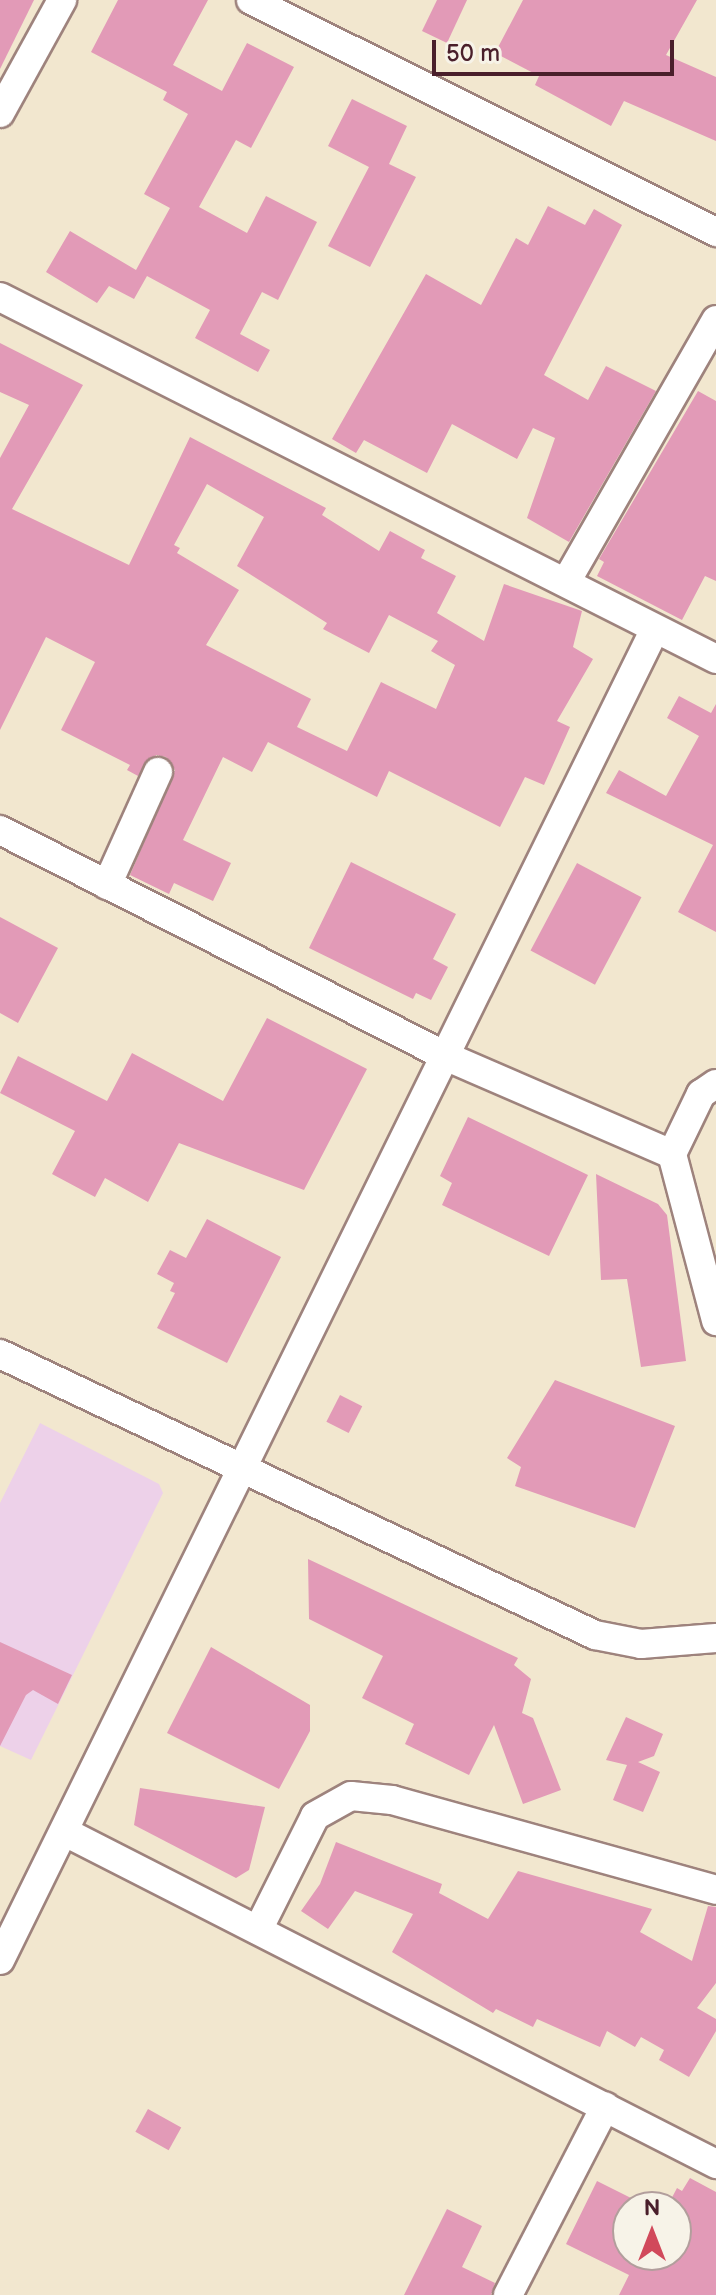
<!DOCTYPE html>
<html>
<head>
<meta charset="utf-8">
<style>
	body { margin:0 }
	#map { position:relative; width:716px; height:2295px; overflow:hidden; background:#f2e7cf; font-family:"Balsamiq Sans",sans-serif }
	div>[style] { position:absolute }
	.built>* { inset:0; background:#edd1e9 }
	.building>* { inset:0; background:#e29ab7; transform-origin:0 0 }
	.roads { filter:drop-shadow(2px 0 #9e837d) drop-shadow(-2px 0 #9e837d) drop-shadow(0 2px #9e837d) drop-shadow(0 -2px #9e837d) }
	.street>* { height:28px; margin:-14px; padding:0 14px; transform-origin:14px; border-radius:14px; background:#fff }
	span { translate:-50% -50%; white-space:nowrap; text-align:center; line-height:1.15; -webkit-text-stroke:8px #f7f3e8; paint-order:stroke }
	.north { position:absolute; left:612px; top:2191px; width:80px; height:80px; box-sizing:border-box; background:#f7f3e8; border:2px solid #b29e9c; border-radius:50%; rotate:0deg; font-size:22px; font-weight:700; line-height:32px; text-align:center; color:#4a1f2b }
	.north::after { content:''; display:block; margin:auto; width:28px; height:36px; background:#d1495b; clip-path:polygon(50% 0,100% 100%,50% 72%,0 100%) }
	.scale { position:absolute; left:432px; top:40px; width:242px; height:36px; box-sizing:border-box; border:4px solid #4a1f2b; border-top:0; padding-left:10px; font-size:24px; line-height:28px; white-space:nowrap; color:#4a1f2b; -webkit-text-stroke:6px #f7f3e8; paint-order:stroke }
</style>
</head>
<body>
<div id="map">
	<div class="built">
		<i style="clip-path:polygon(40px 1423px,159px 1484px,163px 1493px,31px 1760px,0 1746px,0 1503px)"></i>
	</div>
	<div class="building">
		<i style="clip-path:polygon(0 0,34px 0,0 69px)"></i>
		<i style="clip-path:polygon(118px 0,208px 0,173px 65px,222px 91px,247px 43px,294px 67px,251px 148px,236px 140px,199px 207px,247px 233px,266px 196px,317px 222px,278px 300px,262px 292px,240px 334px,270px 350px,258px 372px,195px 338px,210px 310px,147px 276px,134px 299px,109px 286px,97px 303px,46px 272px,70px 231px,136px 270px,170px 208px,144px 194px,188px 114px,163px 100px,167px 92px,91px 52px)"></i>
		<i style="clip-path:polygon(437px 0,467px 0,447px 43px,422px 31px)"></i>
		<i style="clip-path:polygon(523px 0,697px 0,666px 55px,716px 77px,716px 141px,624px 101px,611px 126px,535px 85px,539px 76px,495px 53px)"></i>
		<i style="clip-path:polygon(352px 99px,407px 126px,389px 164px,416px 177px,370px 267px,328px 246px,369px 167px,328px 146px)"></i>
		<i style="clip-path:polygon(548px 206px,585px 225px,594px 209px,622px 225px,544px 375px,588px 400px,606px 366px,656px 391px,569px 542px,527px 518px,555px 438px,533px 428px,517px 459px,452px 424px,427px 473px,364px 440px,356px 453px,332px 439px,426px 274px,481px 305px,516px 238px,528px 245px)"></i>
		<i style="clip-path:polygon(evenodd,0 343px,83px 385px,12px 509px,129px 565px,190px 437px,326px 508px,322px 515px,379px 551px,390px 531px,425px 550px,421px 558px,456px 576px,437px 613px,484px 641px,504px 584px,582px 611px,573px 647px,593px 659px,557px 721px,570px 727px,544px 785px,525px 777px,500px 827px,389px 771px,377px 797px,268px 742px,252px 772px,223px 757px,183px 840px,231px 863px,213px 901px,174px 883px,169px 894px,130px 875px,175px 770px,166px 757px,156px 755px,138px 776px,127px 770px,130px 765px,61px 730px,95px 662px,46px 637px,0 730px,0 458px,29px 405px,0 392px,0 343px,207px 484px,264px 517px,237px 566px,327px 623px,323px 629px,369px 653px,389px 615px,438px 641px,431px 651px,455px 665px,436px 709px,381px 682px,347px 751px,297px 727px,311px 699px,206px 645px,239px 590px,177px 553px,180px 548px,174px 545px,207px 484px)"></i>
		<i style="clip-path:polygon(698px 391px,716px 401px,716px 581px,705px 576px,682px 620px,597px 576px,604px 562px,599px 559px)"></i>
		<i style="clip-path:polygon(679px 696px,711px 713px,716px 704px,716px 932px,678px 912px,713px 845px,606px 793px,619px 770px,666px 796px,699px 736px,667px 718px)"></i>
		<i style="clip-path:polygon(351px 862px,456px 914px,433px 959px,448px 967px,431px 1000px,416px 993px,413px 999px,309px 948px)"></i>
		<i style="left:577px;top:863px;width:73px;height:99px;rotate:28deg"></i>
		<i style="clip-path:polygon(0 917px,58px 948px,18px 1023px,0 1013px)"></i>
		<i style="clip-path:polygon(267px 1018px,367px 1069px,304px 1190px,179px 1143px,148px 1202px,105px 1178px,95px 1197px,52px 1174px,75px 1131px,0 1093px,18px 1056px,107px 1101px,132px 1053px,223px 1101px)"></i>
		<i style="clip-path:polygon(468px 1117px,588px 1175px,549px 1256px,442px 1205px,452px 1183px,440px 1176px)"></i>
		<i style="clip-path:polygon(596px 1174px,658px 1204px,667px 1215px,686px 1361px,641px 1367px,627px 1279px,601px 1280px)"></i>
		<i style="clip-path:polygon(207px 1219px,281px 1257px,227px 1363px,157px 1328px,175px 1293px,170px 1291px,174px 1283px,157px 1274px,170px 1250px,186px 1258px)"></i>
		<i style="clip-path:polygon(555px 1380px,675px 1426px,635px 1528px,515px 1486px,521px 1467px,507px 1458px)"></i>
		<i style="left:340px;top:1395px;width:25px;height:30px;rotate:27deg"></i>
		<i style="clip-path:polygon(308px 1559px,518px 1658px,514px 1665px,531px 1679px,522px 1713px,533px 1718px,561px 1790px,523px 1804px,494px 1725px,469px 1775px,405px 1744px,414px 1724px,362px 1698px,383px 1656px,309px 1619px)"></i>
		<i style="clip-path:polygon(0 1642px,72px 1675px,58px 1704px,33px 1690px,26px 1695px,0 1746px)"></i>
		<i style="clip-path:polygon(211px 1647px,310px 1705px,310px 1731px,279px 1789px,167px 1733px)"></i>
		<i style="clip-path:polygon(626px 1717px,663px 1734px,654px 1756px,638px 1762px,660px 1772px,643px 1812px,613px 1800px,627px 1765px,606px 1760px)"></i>
		<i style="clip-path:polygon(140px 1788px,265px 1807px,249px 1870px,236px 1878px,134px 1825px)"></i>
		<i style="clip-path:polygon(336px 1842px,442px 1884px,439px 1893px,488px 1919px,518px 1871px,652px 1909px,640px 1932px,692px 1961px,708px 1906px,716px 1907px,716px 1983px,697px 2008px,716px 2019px,716px 2031px,689px 2077px,659px 2060px,664px 2050px,641px 2037px,635px 2047px,607px 2031px,600px 2047px,537px 2019px,533px 2027px,496px 2009px,493px 2013px,392px 1952px,413px 1914px,355px 1891px,328px 1929px,301px 1911px,320px 1884px)"></i>
		<i style="left:148px;top:2109px;width:38px;height:26px;rotate:29deg"></i>
		<i style="clip-path:polygon(690px 2178px,716px 2192px,716px 2295px,619px 2295px,629px 2275px,566px 2244px,597px 2181px,649px 2207px,628px 2207px,628px 2255px,676px 2255px,676px 2207px,667px 2207px,677px 2188px,682px 2191px)"></i>
		<i style="clip-path:polygon(447px 2209px,482px 2226px,462px 2267px,495px 2283px,491px 2295px,404px 2295px)"></i>
	</div>
	<div class="roads">
		<div class="street">
			<i style="left:251px;top:0;width:520px;rotate:26.52deg"></i>
			<i style="left:0;top:113px;width:129px;rotate:-61.2deg"></i>
			<i style="left:0;top:297px;width:802px;rotate:26.82deg"></i>
			<i style="left:566px;top:582px;width:302px;rotate:-60.2deg"></i>
			<i style="left:0;top:830px;width:499px;rotate:26.9deg"></i>
			<i style="left:445px;top:1056px;width:247px;rotate:23.4deg"></i>
			<i style="left:672px;top:1154px;width:173px;rotate:75.2deg"></i>
			<i style="left:107px;top:885px;width:124px;rotate:-65.7deg"></i>
			<i style="left:672px;top:1154px;width:67px;rotate:-64.2deg"></i>
			<i style="left:701px;top:1094px;width:18px;rotate:-34deg"></i>
			<i style="left:0;top:1354px;width:658px;rotate:25.28deg"></i>
			<i style="left:595px;top:1635px;width:47px;rotate:11.1deg"></i>
			<i style="left:641px;top:1644px;width:75px;rotate:-4.6deg"></i>
			<i style="left:65px;top:1832px;width:731px;rotate:27.02deg"></i>
			<i style="left:258px;top:1930px;width:127px;rotate:-63.4deg"></i>
			<i style="left:315px;top:1816px;width:41px;rotate:-29.1deg"></i>
			<i style="left:351px;top:1796px;width:41px;rotate:5.6deg"></i>
			<i style="left:392px;top:1800px;width:336px;rotate:15.5deg"></i>
			<i style="left:0;top:1960px;width:1483px;rotate:-63.8deg"></i>
			<i style="left:508px;top:2295px;width:212px;rotate:-62.7deg"></i>
		</div>
	</div>
	<div class="north">N</div>
	<div class="scale">50 m</div>
</div>
</body>
</html>
